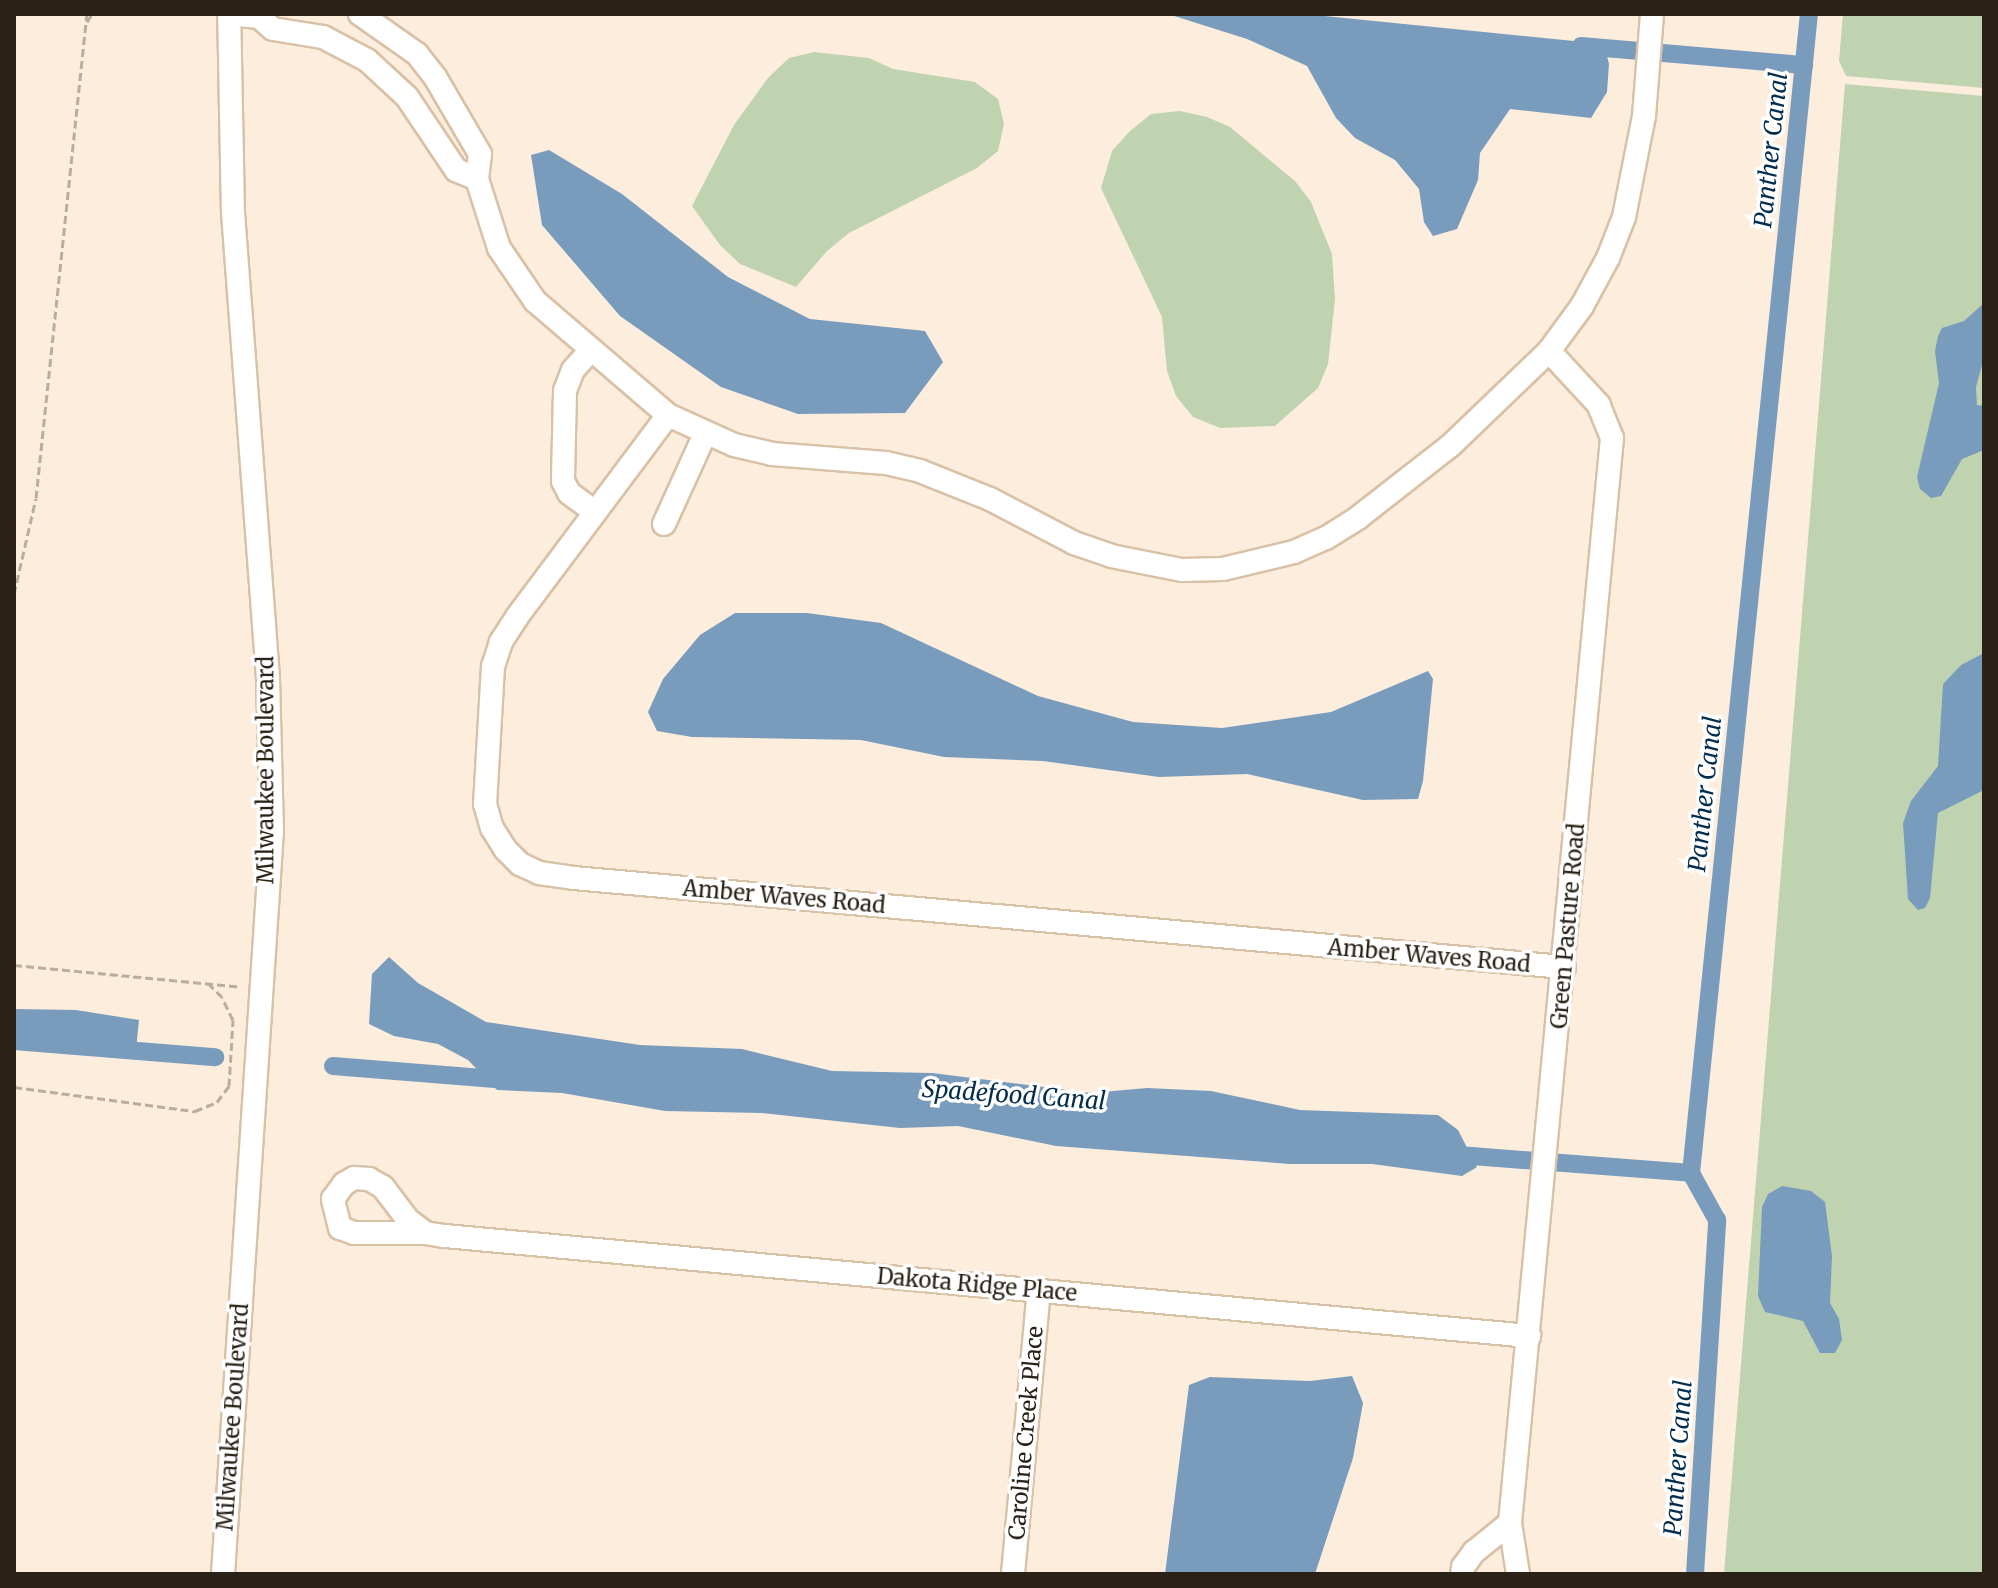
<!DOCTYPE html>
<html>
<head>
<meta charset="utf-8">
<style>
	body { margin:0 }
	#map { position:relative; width:1998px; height:1588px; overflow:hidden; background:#fceddd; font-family:Merriweather,serif }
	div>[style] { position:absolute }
	.green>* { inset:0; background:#bfd3b1 }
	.water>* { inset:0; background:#799cbd }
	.canal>* { height:18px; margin:-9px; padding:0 9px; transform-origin:9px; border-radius:9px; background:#799cbd }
	.path>* { height:3px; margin-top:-1.5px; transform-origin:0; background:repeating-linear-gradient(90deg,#baad9f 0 8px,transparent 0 12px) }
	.roads { filter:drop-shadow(2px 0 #d9c1a6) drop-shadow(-2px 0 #d9c1a6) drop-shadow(0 2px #d9c1a6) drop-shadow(0 -2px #d9c1a6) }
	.minor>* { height:22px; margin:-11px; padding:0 11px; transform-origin:11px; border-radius:11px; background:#fff }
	span { translate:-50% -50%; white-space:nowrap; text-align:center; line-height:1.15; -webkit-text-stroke:7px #fff; paint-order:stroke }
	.street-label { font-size:22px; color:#2a2217 }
	.water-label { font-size:24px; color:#032d4e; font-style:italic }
	.frame { position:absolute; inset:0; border:16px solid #2a2217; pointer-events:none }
</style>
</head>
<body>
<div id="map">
	<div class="green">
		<i style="clip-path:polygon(1843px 14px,1984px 14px,1984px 88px,1846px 76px,1839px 61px)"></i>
		<i style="clip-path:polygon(814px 52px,869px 58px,893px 69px,975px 82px,998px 99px,1004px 124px,998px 151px,977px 168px,849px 233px,827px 251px,796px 287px,740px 264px,720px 245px,692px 206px,734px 125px,768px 78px,789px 58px)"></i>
		<i style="clip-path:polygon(1845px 84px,1984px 96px,1984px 1574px,1724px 1574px)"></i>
		<i style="clip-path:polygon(1180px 111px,1207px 117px,1230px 127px,1295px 181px,1311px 202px,1332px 254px,1335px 299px,1328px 364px,1318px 388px,1275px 426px,1220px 428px,1193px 417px,1176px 396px,1167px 371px,1162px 317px,1101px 188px,1112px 151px,1130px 131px,1151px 114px)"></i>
	</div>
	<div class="water">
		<i style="clip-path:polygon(1168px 14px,1305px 14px,1604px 44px,1609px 64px,1607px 92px,1591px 118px,1510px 109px,1480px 153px,1478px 180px,1457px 229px,1433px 236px,1424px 222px,1419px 189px,1395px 160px,1355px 138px,1336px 118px,1307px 66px,1247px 39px)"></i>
		<i style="clip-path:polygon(549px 150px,622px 194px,728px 277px,810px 319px,925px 331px,943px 362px,905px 413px,798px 414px,721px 387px,620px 316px,542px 225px,531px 155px)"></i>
		<i style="clip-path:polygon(1984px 303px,1984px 358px,1976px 387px,1977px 405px,1984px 406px,1984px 450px,1962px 459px,1941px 496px,1931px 498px,1920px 489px,1917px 477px,1939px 383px,1935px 351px,1938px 336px,1942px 328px,1964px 321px)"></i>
		<i style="clip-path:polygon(735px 613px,807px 613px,881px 623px,1038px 696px,1133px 722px,1222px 728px,1331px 712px,1428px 671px,1433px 679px,1423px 781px,1418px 799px,1363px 800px,1247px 774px,1159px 777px,1043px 761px,944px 757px,861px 740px,692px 737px,657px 731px,648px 712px,663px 679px,700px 635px)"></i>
		<i style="clip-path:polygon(1984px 653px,1984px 790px,1938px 813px,1930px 898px,1925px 908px,1918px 910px,1908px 899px,1903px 823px,1911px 801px,1938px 766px,1943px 684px,1961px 665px)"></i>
		<i style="clip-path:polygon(389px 957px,418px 983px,486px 1022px,640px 1045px,742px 1049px,832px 1071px,932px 1073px,1091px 1093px,1147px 1088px,1211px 1091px,1300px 1110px,1438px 1115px,1458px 1130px,1477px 1167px,1462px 1176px,1372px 1164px,1290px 1164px,1056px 1146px,958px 1126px,900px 1128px,761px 1113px,665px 1111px,562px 1093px,497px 1090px,468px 1060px,438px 1044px,394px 1036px,369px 1024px,372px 974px)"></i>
		<i style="clip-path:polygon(14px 1009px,76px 1010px,139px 1020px,136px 1050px,51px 1043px,14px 1047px)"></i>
		<i style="clip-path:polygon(1782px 1186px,1811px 1191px,1825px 1202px,1832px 1256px,1830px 1303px,1839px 1319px,1842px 1340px,1835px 1353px,1820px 1353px,1803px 1321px,1765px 1312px,1758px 1296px,1762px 1207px,1768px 1194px)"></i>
		<i style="clip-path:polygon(1352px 1376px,1363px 1403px,1353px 1458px,1315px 1574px,1165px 1574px,1189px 1385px,1210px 1377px,1310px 1381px)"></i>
	</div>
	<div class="canal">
		<i style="left:1581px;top:46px;width:224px;rotate:4.9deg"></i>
		<i style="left:14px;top:1041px;width:202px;rotate:4.6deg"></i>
		<i style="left:333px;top:1066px;width:175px;rotate:4.6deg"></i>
		<i style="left:1446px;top:1154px;width:246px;rotate:4.4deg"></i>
		<i style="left:1695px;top:1574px;width:355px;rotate:-86.4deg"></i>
		<i style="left:1717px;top:1220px;width:54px;rotate:-119deg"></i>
		<i style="left:1691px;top:1173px;width:1165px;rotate:-84.19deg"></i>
	</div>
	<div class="path">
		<i style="left:87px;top:22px;width:9px;rotate:-58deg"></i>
		<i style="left:14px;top:594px;width:98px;rotate:-77.1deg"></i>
		<i style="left:36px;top:498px;width:487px;rotate:-84deg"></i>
		<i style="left:14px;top:965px;width:228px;rotate:5.5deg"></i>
		<i style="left:14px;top:1087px;width:183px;rotate:7.6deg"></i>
		<i style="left:195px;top:1111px;width:24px;rotate:-22deg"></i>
		<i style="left:217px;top:1102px;width:20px;rotate:-53deg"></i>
		<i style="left:229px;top:1086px;width:66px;rotate:-86.5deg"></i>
		<i style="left:233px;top:1020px;width:25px;rotate:-116deg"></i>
		<i style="left:222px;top:997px;width:18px;rotate:-135deg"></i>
	</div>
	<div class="roads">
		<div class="minor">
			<i style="left:229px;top:14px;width:30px;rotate:6deg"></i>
			<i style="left:259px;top:17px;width:18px;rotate:41deg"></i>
			<i style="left:273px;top:29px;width:51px;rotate:9.1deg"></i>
			<i style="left:323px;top:37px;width:50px;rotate:27.6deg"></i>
			<i style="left:367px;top:60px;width:54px;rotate:42.8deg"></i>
			<i style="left:407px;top:97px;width:88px;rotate:56.1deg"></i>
			<i style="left:456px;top:170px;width:23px;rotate:23deg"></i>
			<i style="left:477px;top:179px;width:25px;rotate:-83deg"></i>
			<i style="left:480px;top:154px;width:89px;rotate:-120.3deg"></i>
			<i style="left:435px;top:77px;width:29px;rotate:-128deg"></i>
			<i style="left:417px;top:54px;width:70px;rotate:-144.9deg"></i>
			<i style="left:477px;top:179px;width:72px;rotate:72.3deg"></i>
			<i style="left:499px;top:248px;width:64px;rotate:55.8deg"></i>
			<i style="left:535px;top:301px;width:175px;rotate:40.6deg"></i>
			<i style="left:668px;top:415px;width:72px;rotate:24.4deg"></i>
			<i style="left:734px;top:445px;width:39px;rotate:13deg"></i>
			<i style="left:772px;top:454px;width:114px;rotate:4.5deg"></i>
			<i style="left:886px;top:463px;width:35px;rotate:13deg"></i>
			<i style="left:920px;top:471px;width:75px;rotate:21.8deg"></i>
			<i style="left:990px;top:499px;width:95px;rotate:27.6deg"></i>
			<i style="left:1074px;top:543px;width:39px;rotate:19deg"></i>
			<i style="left:1111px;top:556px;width:72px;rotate:11.2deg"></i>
			<i style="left:1182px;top:570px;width:41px;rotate:-1.4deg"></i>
			<i style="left:1223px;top:569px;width:73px;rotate:-13.5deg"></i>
			<i style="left:1294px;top:552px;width:35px;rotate:-24deg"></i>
			<i style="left:1326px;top:538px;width:39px;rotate:-32deg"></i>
			<i style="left:1359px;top:517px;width:115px;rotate:-38deg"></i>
			<i style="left:1450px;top:446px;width:137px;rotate:-43.8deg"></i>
			<i style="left:1549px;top:351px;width:56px;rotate:-53.7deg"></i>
			<i style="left:1582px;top:306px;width:55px;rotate:-61.6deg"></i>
			<i style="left:1608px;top:258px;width:44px;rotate:-68.7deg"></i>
			<i style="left:1624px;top:217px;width:103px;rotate:-78.8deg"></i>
			<i style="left:1644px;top:116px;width:102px;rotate:-85.5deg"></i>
			<i style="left:590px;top:351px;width:25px;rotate:132deg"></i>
			<i style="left:573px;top:370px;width:22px;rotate:111deg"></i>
			<i style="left:565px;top:391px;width:90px;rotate:91.3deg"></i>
			<i style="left:563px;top:481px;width:13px;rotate:63deg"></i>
			<i style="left:569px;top:493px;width:32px;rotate:36deg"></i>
			<i style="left:668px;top:415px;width:252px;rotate:126.8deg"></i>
			<i style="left:517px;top:617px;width:30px;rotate:123deg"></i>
			<i style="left:501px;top:642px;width:25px;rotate:108deg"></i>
			<i style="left:493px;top:666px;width:138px;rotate:93.3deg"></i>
			<i style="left:485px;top:804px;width:25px;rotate:74deg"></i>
			<i style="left:492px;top:828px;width:25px;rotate:58deg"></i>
			<i style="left:505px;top:849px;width:21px;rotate:45deg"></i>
			<i style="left:520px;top:864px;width:21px;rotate:25deg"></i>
			<i style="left:539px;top:873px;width:35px;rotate:8deg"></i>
			<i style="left:574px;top:878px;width:994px;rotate:5.14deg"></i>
			<i style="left:664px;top:524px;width:99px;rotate:-65.5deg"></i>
			<i style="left:425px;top:1233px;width:71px;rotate:180deg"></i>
			<i style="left:354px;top:1233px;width:15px;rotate:-160deg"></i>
			<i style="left:340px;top:1228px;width:30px;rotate:-104deg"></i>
			<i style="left:333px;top:1199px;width:19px;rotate:-54deg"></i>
			<i style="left:344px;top:1184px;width:12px;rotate:-31deg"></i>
			<i style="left:354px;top:1178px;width:15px;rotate:4deg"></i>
			<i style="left:369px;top:1179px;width:16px;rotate:30deg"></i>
			<i style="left:383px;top:1187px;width:41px;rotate:52.9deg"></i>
			<i style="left:408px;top:1220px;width:21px;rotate:37deg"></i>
			<i style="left:425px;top:1233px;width:20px;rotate:9deg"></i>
			<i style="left:445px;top:1236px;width:1089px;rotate:5.27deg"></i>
			<i style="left:223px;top:1574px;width:745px;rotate:-86.23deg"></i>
			<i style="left:272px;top:831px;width:153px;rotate:-91.5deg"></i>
			<i style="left:268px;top:678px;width:465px;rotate:-94.3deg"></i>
			<i style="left:233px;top:214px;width:200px;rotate:-91.1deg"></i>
			<i style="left:1013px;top:1574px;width:284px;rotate:-84.8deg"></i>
			<i style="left:1462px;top:1574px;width:7px;rotate:-82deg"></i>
			<i style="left:1463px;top:1567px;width:19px;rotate:-54deg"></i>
			<i style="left:1474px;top:1552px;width:46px;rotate:-38.9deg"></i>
			<i style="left:1518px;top:1574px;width:52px;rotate:-98.9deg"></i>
			<i style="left:1510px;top:1523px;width:1090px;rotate:-84.63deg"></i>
			<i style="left:1612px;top:438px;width:35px;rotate:-112deg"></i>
			<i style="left:1599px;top:405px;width:74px;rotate:-132.8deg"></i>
		</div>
	</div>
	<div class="street-label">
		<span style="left:266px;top:770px;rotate:-90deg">Milwaukee Boulevard</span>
		<span style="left:784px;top:897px;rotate:5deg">Amber Waves Road</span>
		<span style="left:1568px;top:926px;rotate:-85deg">Green Pasture Road</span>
		<span style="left:1429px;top:956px;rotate:5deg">Amber Waves Road</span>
		<span style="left:977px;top:1285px;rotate:5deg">Dakota Ridge Place</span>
		<span style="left:233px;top:1417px;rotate:-86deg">Milwaukee Boulevard</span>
		<span style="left:1026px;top:1433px;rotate:-85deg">Caroline Creek Place</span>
	</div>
	<div class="water-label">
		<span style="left:1771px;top:150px;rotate:-84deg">Panther Canal</span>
		<span style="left:1705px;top:794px;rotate:-84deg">Panther Canal</span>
		<span style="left:1014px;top:1095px;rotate:4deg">Spadefood Canal</span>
		<span style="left:1678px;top:1458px;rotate:-86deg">Panther Canal</span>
	</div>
	<div class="frame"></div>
</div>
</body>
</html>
